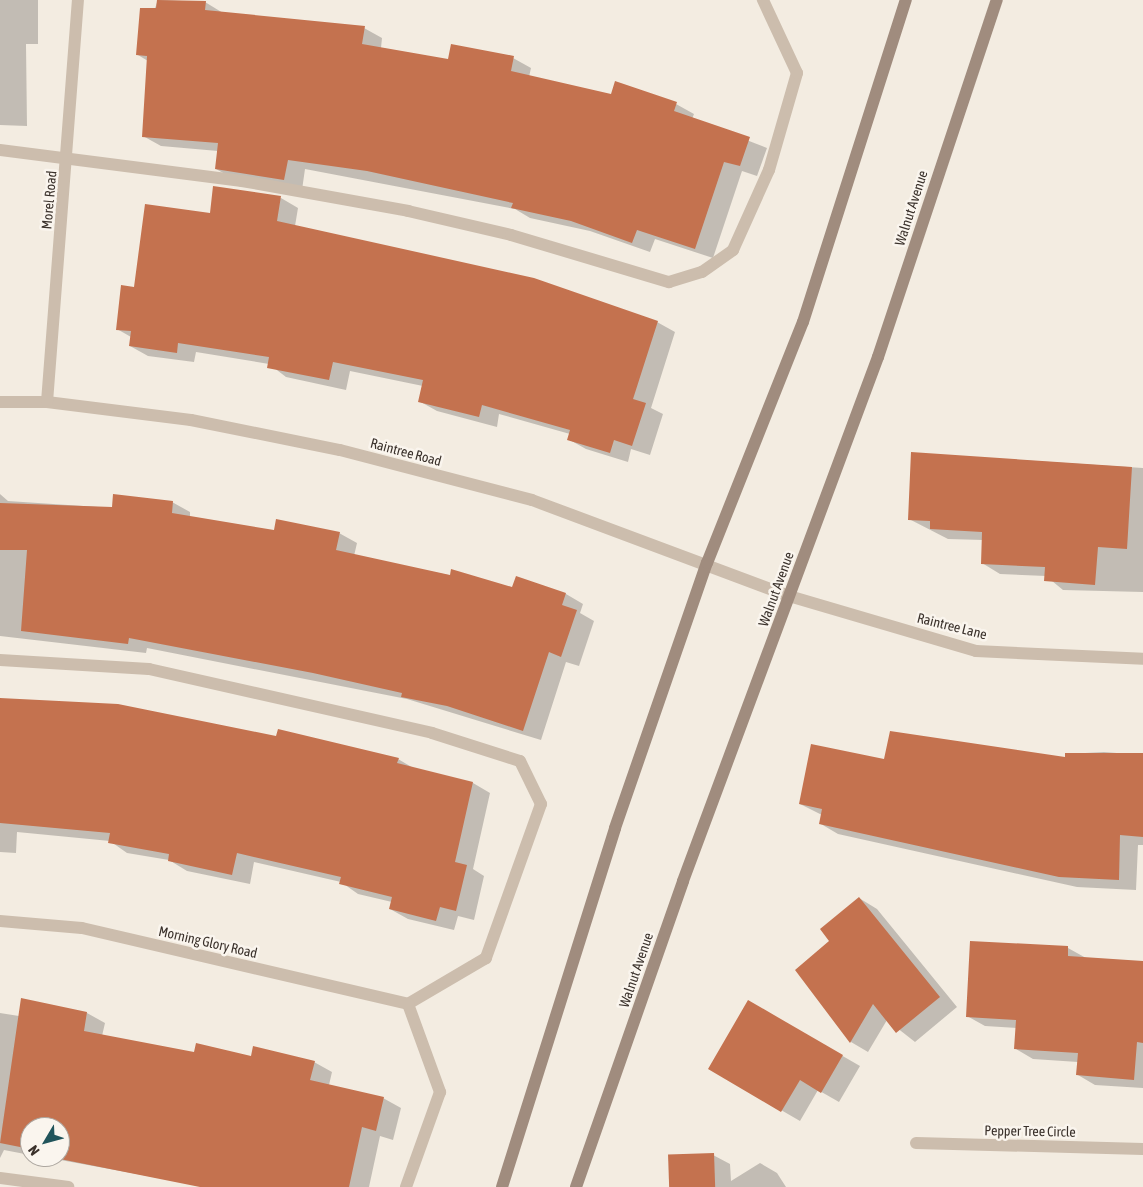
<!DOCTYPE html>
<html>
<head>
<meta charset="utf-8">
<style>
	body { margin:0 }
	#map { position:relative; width:1143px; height:1187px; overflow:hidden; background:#f3ece1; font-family:"Asap Condensed",sans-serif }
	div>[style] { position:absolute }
	.shadow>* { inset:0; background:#0003 }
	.building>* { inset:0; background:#c4724f; transform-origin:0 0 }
	.lane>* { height:12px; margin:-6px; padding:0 6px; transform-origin:6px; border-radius:6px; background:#ccbdad }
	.street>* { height:12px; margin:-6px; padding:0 6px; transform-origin:6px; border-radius:6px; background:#ccbdad }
	.secondary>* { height:12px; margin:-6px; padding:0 6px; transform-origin:6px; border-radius:6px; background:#a08c7e }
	span { translate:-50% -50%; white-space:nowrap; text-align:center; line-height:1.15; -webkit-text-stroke:5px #faf5ee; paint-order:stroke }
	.street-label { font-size:14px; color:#3a312b }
	.north { position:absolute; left:20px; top:1117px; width:50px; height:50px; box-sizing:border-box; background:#faf5ee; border:1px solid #ada7a0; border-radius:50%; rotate:233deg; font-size:14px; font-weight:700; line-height:20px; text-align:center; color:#3a312b }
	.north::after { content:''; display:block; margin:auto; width:18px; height:22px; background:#21545b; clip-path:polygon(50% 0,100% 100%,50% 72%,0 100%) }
</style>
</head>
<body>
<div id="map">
	<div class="shadow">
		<i style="clip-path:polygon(0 0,38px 0,38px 44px,26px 44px,27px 126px,0 125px)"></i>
		<i style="clip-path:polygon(158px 0,205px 2px,223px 13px,364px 28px,382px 38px,381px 48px,449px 60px,513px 58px,531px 68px,529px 77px,612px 96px,676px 104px,694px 114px,692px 119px,767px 148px,757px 176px,742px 171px,713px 258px,655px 239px,650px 252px,590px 231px,530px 218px,515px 209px,305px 169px,302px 190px,234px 179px,216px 169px,218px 151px,161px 146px,143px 136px,148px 61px,138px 55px)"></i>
		<i style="clip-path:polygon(281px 198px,298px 208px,295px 226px,657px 322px,675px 332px,651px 408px,663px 414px,650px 455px,631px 449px,628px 462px,586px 449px,568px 439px,570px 434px,499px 414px,497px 427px,437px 411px,419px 401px,423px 386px,350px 371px,346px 390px,286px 377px,269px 364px,196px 352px,194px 362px,148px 356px,130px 346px,131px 337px,117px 329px,135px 288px,211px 215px)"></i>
		<i style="clip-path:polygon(912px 453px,1143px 468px,1143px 592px,1063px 590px,1046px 576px,1000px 574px,982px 563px,983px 540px,948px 539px,909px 519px)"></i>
		<i style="clip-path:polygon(0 494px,8px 501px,113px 508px,172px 502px,190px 512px,190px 517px,275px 531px,339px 533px,357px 543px,354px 556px,513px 588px,566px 594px,583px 604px,580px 613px,594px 621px,579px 666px,566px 662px,541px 740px,407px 699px,147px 648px,146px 653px,0 636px)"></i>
		<i style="clip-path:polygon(0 699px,398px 759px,415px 769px,473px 783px,490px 793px,473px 869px,484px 876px,474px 920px,458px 916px,454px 930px,408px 919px,390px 909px,392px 902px,358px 894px,341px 882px,254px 862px,250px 884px,187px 871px,169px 860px,127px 853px,110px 841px,17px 832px,16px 853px,0 852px)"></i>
		<i style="clip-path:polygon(1104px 752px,1143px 755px,1143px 845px,1138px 845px,1136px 890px,1077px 887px,838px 834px,821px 824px,822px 815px,800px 804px,885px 761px,1066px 759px,1066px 754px)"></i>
		<i style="clip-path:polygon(859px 898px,877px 909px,957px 1007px,915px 1042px,887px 1020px,868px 1052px,851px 1042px,796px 970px,831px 941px)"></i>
		<i style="clip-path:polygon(1068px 948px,1086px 958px,1143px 962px,1143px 1088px,1095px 1085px,1078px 1075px,1078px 1062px,1033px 1059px,1016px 1049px,1017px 1028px,985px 1026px,967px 1016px)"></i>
		<i style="clip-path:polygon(22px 1000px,87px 1013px,105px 1023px,102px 1036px,195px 1053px,314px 1062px,332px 1072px,329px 1085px,383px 1098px,401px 1108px,393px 1140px,380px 1136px,369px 1187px,208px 1187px,44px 1157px,60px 1157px,60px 1127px,30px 1127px,30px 1155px,4px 1150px,0 1158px,0 1013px,19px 1016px)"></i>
		<i style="clip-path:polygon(749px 1002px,860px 1066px,839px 1102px,818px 1090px,800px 1121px,710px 1069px)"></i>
		<i style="clip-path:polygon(713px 1155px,730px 1164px,731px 1181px,760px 1163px,777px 1173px,786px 1187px,670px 1187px)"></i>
	</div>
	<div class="building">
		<i style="clip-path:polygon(157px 0,206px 1px,205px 10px,365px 26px,362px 44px,448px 59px,451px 44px,514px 56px,511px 71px,611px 94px,615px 81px,677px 102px,674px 111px,750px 137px,740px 166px,724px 162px,695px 249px,637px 230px,632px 243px,571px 221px,511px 208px,513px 203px,367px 171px,288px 160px,284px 180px,215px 169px,218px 143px,142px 137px,147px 56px,136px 55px,140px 8px,156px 8px)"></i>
		<i style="clip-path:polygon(213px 186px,281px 196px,277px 221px,534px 278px,658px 321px,633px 399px,646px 403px,632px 446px,614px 440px,610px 453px,567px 440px,570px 430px,482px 405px,479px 417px,418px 402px,423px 380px,333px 362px,329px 380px,267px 368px,269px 357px,178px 343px,177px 353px,129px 346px,131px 331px,116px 330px,121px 285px,134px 287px,145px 204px,210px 213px)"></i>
		<i style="clip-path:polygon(911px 452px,1132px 467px,1127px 549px,1098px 547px,1095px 585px,1044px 581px,1045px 567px,981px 564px,982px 532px,930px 529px,930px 521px,908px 520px)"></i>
		<i style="clip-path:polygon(113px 494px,173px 501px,172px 513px,274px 530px,276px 519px,340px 532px,336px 550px,450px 575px,451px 569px,512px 587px,516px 576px,566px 593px,562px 605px,577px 610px,561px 657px,549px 652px,523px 731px,447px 706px,401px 697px,402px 693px,313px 673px,129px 638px,128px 644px,21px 631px,27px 550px,0 550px,0 503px,112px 507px)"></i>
		<i style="clip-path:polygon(0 698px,118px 704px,276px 736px,278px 729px,399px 758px,397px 763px,473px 782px,455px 862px,467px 865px,456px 911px,440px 907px,436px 921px,389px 909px,392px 897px,339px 884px,341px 877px,237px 853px,232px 875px,168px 861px,169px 854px,108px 843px,110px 833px,0 823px)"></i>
		<i style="clip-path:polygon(890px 731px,1065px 757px,1065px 753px,1143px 753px,1143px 837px,1120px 835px,1119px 880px,1059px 877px,819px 824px,822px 809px,799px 804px,811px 744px,884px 759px)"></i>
		<i style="clip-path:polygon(859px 897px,940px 997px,896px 1033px,873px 1004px,850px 1043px,795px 970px,829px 941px,820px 929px)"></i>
		<i style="clip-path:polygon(970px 941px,1068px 946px,1068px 956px,1143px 961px,1143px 1043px,1137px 1042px,1134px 1080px,1076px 1075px,1078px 1053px,1014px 1049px,1016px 1020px,966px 1017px)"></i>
		<i style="clip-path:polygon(21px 998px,87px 1012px,84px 1031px,194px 1052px,196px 1043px,251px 1056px,253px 1046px,315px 1061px,310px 1080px,384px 1097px,376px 1131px,362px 1127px,349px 1187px,200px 1187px,60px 1159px,60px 1127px,30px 1127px,30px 1149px,0 1143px)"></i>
		<i style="clip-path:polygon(748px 1000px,843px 1055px,821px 1093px,800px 1080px,781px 1112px,708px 1069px)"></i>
		<i style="left:714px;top:1153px;width:34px;height:46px;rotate:88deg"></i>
	</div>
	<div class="lane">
		<i style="left:0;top:150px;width:244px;rotate:7.3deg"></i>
		<i style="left:242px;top:181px;width:169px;rotate:10.2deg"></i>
		<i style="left:408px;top:211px;width:106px;rotate:13.1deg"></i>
		<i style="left:511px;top:235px;width:165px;rotate:16.6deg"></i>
		<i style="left:669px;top:282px;width:34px;rotate:-17deg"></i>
		<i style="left:702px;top:272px;width:38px;rotate:-35deg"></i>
		<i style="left:733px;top:250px;width:88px;rotate:-65.8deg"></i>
		<i style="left:769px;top:170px;width:101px;rotate:-73.9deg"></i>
		<i style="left:797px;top:73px;width:81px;rotate:-115deg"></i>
		<i style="left:0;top:660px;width:149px;rotate:3.5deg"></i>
		<i style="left:149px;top:669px;width:290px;rotate:12.7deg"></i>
		<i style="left:432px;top:733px;width:92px;rotate:17.7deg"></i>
		<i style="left:520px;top:761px;width:48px;rotate:64deg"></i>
		<i style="left:541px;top:804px;width:164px;rotate:109.7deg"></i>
		<i style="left:486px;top:958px;width:91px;rotate:149.5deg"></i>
		<i style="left:408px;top:1004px;width:94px;rotate:70deg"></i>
		<i style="left:440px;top:1092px;width:101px;rotate:109.7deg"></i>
		<i style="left:0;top:1178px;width:69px;rotate:7.5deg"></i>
	</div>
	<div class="street">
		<i style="left:0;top:402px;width:47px"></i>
		<i style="left:47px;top:402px;width:145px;rotate:7.1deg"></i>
		<i style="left:191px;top:420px;width:152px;rotate:11.4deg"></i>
		<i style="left:340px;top:450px;width:198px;rotate:14.6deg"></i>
		<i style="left:532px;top:500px;width:274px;rotate:20.5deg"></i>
		<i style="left:789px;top:596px;width:195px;rotate:16.4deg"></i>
		<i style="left:976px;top:651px;width:167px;rotate:2.7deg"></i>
		<i style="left:47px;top:402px;width:403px;rotate:-85.6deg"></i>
		<i style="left:0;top:921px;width:82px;rotate:4.9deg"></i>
		<i style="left:82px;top:928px;width:335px;rotate:13.1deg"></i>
		<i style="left:916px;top:1143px;width:227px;rotate:1.5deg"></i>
	</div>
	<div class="secondary">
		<i style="left:502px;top:1187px;width:376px;rotate:-72.5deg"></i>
		<i style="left:615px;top:828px;width:281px;rotate:-70.9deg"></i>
		<i style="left:707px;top:563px;width:259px;rotate:-68.3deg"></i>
		<i style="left:803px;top:322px;width:338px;rotate:-72.3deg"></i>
		<i style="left:576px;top:1187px;width:324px;rotate:-70.7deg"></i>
		<i style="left:683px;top:881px;width:559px;rotate:-69.59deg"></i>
		<i style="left:878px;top:357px;width:376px;rotate:-71.6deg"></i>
	</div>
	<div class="street-label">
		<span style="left:49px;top:200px;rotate:-85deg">Morel Road</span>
		<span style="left:911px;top:208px;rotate:-72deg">Walnut Avenue</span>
		<span style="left:406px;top:452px;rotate:15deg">Raintree Road</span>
		<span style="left:776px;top:589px;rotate:-70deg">Walnut Avenue</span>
		<span style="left:952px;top:626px;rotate:14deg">Raintree Lane</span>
		<span style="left:208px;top:942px;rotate:13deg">Morning Glory Road</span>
		<span style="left:636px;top:970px;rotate:-71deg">Walnut Avenue</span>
		<span style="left:1030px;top:1131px;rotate:1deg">Pepper Tree Circle</span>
	</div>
	<div class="north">N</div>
</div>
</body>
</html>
